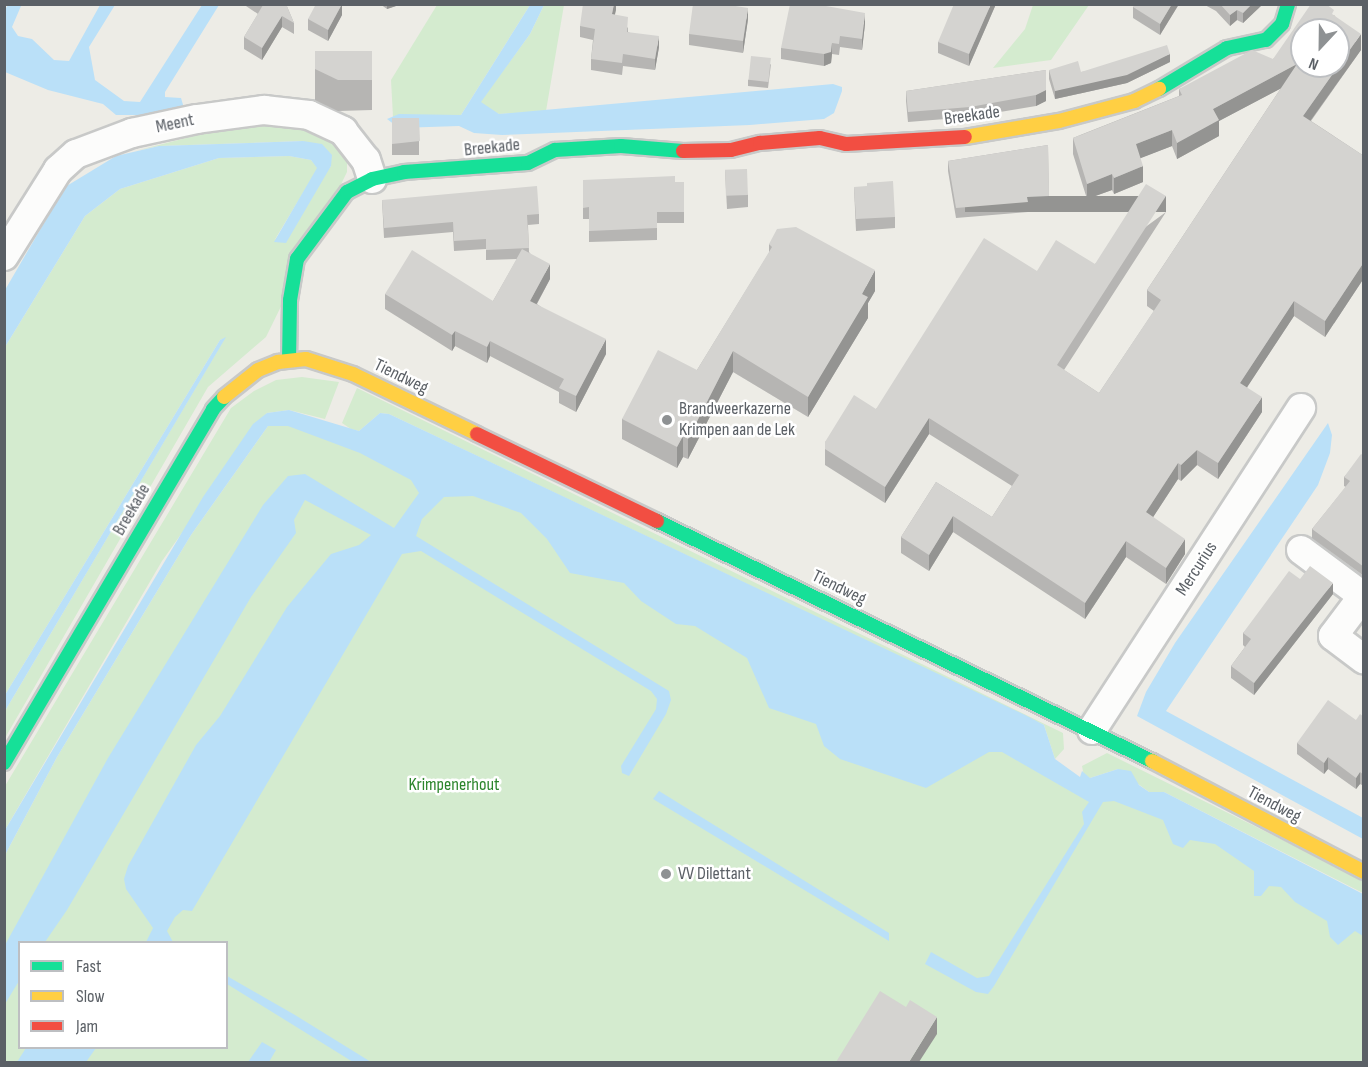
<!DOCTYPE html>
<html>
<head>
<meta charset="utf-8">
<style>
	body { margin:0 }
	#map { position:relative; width:1368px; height:1067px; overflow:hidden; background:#edece6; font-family:"Sofia Sans Condensed",sans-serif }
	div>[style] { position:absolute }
	.green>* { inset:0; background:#d4ebcf }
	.water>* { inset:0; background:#bae0f8 }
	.roads { filter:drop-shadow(2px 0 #c8c9c8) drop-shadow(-2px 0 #c8c9c8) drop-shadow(0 2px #c8c9c8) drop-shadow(0 -2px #c8c9c8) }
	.street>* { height:28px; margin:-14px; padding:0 14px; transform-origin:14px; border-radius:14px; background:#fcfcfb }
	.fast>* { height:14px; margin:-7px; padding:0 7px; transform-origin:7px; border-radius:7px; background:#16e098 }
	.slow>* { height:14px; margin:-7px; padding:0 7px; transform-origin:7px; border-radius:7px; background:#ffcf43 }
	.jam>* { height:14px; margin:-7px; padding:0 7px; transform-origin:7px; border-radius:7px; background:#f24e42 }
	.wall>* { inset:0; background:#b6b5b3; transform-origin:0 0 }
	.shaded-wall>* { inset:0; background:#949492; transform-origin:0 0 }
	.building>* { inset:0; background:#d4d3d0; transform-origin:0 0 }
	.dots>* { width:16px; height:16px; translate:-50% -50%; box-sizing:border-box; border:3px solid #fff; border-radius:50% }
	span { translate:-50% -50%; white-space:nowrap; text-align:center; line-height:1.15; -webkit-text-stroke:5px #fff; paint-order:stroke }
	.street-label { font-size:18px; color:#5b6066 }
	.poi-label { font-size:18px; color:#5b6066 }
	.left { translate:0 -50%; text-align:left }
	.park-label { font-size:18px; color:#2c852c }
	.frame { position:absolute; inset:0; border:6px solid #5b6066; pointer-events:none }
	.legend { position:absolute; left:18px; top:941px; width:210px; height:108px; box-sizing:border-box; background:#fff; border:2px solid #bdbfc2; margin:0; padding:8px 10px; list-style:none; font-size:18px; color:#5b6066 }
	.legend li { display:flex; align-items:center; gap:12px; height:30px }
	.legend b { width:30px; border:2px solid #bdbfc2 }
	.north { position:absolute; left:1290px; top:18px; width:60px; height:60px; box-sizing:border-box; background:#fff; border:2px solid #bdbfc2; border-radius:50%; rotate:202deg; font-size:16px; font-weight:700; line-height:24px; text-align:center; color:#5b6066 }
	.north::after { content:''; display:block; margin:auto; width:21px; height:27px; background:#8e9193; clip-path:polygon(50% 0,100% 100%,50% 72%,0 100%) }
</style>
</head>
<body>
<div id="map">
	<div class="green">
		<i style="clip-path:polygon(437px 5px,530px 5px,461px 115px,393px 117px,391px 80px)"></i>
		<i style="clip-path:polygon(544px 5px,564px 5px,546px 111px,499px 114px,485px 108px,480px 102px,530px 34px)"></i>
		<i style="clip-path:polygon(1033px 5px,1089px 5px,1051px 60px,993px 68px,1025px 29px)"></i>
		<i style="clip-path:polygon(257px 120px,313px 127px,337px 139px,347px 155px,347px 172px,266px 337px,208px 387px,5px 738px,5px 711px,225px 338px,220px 340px,5px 695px,5px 347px,85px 216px,120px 189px,219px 158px,289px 156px,311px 160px,318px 168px,274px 241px,331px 166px,303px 141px,159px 146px,135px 151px)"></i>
		<i style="clip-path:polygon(302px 377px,339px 382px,325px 419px,289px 410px,267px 413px,162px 561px,5px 830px,5px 786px,231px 408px,254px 391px,276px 380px)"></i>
		<i style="clip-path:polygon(357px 388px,1063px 733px,1064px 749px,1055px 759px,1044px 725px,389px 414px,380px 413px,359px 431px,351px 429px,342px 423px)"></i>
		<i style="clip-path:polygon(evenodd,294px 420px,402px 451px,1363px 914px,1363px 1062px,5px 1062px,5px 855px,57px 757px,191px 535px,268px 426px,285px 426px,294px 420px,20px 942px,226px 942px,226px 1048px,20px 1048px,20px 942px)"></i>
		<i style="clip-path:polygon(1107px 753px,1363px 880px,1363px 893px,1164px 792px,1149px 792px,1118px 769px,1090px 778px,1084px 776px,1082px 766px)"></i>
	</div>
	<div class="water">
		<i style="clip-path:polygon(8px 5px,21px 6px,12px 27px,18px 36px,32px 39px,54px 60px,69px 61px,100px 5px,115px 5px,89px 47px,95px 80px,124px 101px,140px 102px,202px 5px,219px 5px,165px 92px,165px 97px,181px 98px,184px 108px,146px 121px,143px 115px,116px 115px,103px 104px,48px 90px,5px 72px,4px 11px)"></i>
		<i style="clip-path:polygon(530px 5px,544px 5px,530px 34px,481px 102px,499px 114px,833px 84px,842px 87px,842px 91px,834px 113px,824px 119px,750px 125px,502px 135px,474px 133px,459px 126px,399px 128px,387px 119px,399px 114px,461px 115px)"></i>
		<i style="clip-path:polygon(303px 141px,322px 144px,332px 155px,331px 166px,286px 243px,274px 242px,317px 168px,311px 160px,289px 156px,219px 158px,120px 189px,85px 216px,5px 347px,5px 290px,65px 187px,116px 156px,159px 146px)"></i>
		<i style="clip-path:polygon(226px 337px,119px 518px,5px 711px,5px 695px,220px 340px)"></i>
		<i style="clip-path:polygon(289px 410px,359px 431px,380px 413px,389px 414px,1025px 715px,1044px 725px,1055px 759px,1080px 777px,1082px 771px,1090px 778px,1118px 769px,1131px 771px,1139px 785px,1149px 792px,1164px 792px,1363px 894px,1363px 936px,1355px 931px,1338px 945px,1330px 937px,1327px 921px,1295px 902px,1281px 887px,1269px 886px,1261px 896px,1254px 896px,1254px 871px,1215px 844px,1190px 840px,1183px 848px,1173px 844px,1163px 820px,1114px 801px,1103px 802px,994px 986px,988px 994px,976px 992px,925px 964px,931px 952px,977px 978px,989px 976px,1084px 824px,1082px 812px,1089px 802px,1002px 752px,989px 752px,926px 788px,840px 759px,824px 746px,816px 724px,769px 708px,747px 658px,695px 626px,676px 624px,641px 601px,624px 583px,570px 573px,547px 539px,521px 513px,473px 496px,444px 497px,422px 519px,416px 536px,669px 691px,671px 700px,666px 714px,629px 776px,622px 773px,621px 766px,656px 709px,657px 699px,651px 691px,421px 551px,402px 554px,192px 911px,183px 910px,175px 917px,167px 931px,173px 942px,146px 942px,153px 928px,126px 889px,124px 879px,128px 866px,196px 745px,220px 716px,287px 607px,331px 554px,359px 545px,371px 535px,305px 500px,294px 520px,296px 533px,251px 597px,67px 910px,45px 942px,20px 942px,19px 981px,5px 1004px,5px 945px,108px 758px,263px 505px,288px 476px,305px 474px,394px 528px,419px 493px,411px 480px,360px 453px,288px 426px,268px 426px,191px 535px,57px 757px,5px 855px,5px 830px,203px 497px,253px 424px,267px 413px)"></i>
		<i style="clip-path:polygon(1328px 423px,1332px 435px,1330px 453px,1318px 485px,1166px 711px,1363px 818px,1363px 839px,1137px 716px,1146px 692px,1175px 643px)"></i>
		<i style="clip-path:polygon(659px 791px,889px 933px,889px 941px,653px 799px)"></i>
		<i style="clip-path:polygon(227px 976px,295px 1015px,371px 1062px,353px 1062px,227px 984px)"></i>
		<i style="clip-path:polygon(262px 1042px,276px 1050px,269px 1062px,248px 1062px)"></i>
		<i style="clip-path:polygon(26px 1048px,96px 1048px,86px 1062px,17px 1062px)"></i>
	</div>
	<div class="roads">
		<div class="street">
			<i style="left:4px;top:256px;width:102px;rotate:-57.9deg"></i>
			<i style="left:58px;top:170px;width:24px;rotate:-42deg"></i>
			<i style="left:76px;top:154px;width:60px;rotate:-20.6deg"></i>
			<i style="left:132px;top:133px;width:66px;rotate:-12.2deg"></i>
			<i style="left:197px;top:119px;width:68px;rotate:-7.7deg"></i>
			<i style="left:264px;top:110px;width:45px;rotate:6.3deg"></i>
			<i style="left:309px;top:115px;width:38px;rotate:25deg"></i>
			<i style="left:343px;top:131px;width:37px;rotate:52deg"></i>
			<i style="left:366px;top:160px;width:20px;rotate:72deg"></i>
			<i style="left:1301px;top:550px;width:77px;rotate:36.6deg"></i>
			<i style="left:1363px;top:596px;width:50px;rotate:126.9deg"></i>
			<i style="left:1333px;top:636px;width:39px;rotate:37deg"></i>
			<i style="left:1092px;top:730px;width:384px;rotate:-57deg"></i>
		</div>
		<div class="fast">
			<i style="left:1159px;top:89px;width:79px;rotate:-31.1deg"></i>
			<i style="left:1227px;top:48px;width:40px;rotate:-12deg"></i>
			<i style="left:1266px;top:40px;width:23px;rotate:-45deg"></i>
			<i style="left:1282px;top:24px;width:21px;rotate:-73deg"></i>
			<i style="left:289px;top:360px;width:60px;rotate:-89deg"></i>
			<i style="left:290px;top:300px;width:42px;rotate:-80.3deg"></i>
			<i style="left:297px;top:259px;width:84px;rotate:-53.3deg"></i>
			<i style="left:347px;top:192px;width:28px;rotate:-27deg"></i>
			<i style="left:372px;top:179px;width:33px;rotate:-12deg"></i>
			<i style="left:404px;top:172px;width:124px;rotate:-4.2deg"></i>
			<i style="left:528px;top:163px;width:30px;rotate:-26deg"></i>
			<i style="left:555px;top:150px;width:66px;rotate:-3.5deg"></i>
			<i style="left:621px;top:146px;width:62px;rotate:4.6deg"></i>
			<i style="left:657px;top:521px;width:550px;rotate:25.87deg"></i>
			<i style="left:4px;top:763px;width:411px;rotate:-59.4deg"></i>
			<i style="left:213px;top:409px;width:16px;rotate:-47deg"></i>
		</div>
		<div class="slow">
			<i style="left:965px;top:137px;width:95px;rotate:-9.7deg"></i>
			<i style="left:1059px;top:121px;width:78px;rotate:-14.9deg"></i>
			<i style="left:1134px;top:101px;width:28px;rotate:-26deg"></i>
			<i style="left:224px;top:397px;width:43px;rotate:-38.5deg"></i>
			<i style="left:258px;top:370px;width:22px;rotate:-22deg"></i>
			<i style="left:278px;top:362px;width:28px;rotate:-6deg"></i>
			<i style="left:306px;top:359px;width:49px;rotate:17.7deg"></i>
			<i style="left:353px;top:374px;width:138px;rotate:25.8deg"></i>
			<i style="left:1152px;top:761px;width:239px;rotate:27.6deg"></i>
		</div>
		<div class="jam">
			<i style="left:683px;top:151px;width:48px;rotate:-1.2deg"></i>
			<i style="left:731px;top:150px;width:30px;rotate:-14deg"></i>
			<i style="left:760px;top:143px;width:60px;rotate:-4.8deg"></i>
			<i style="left:820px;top:138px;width:27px;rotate:13deg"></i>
			<i style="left:846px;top:144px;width:119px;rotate:-3.4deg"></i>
			<i style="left:477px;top:434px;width:200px;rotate:25.8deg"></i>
		</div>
	</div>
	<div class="wall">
		<i style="clip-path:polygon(243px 4px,286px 4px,294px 23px,294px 34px,282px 27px,262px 60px,244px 49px,244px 37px,258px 14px)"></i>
		<i style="clip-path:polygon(342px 4px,342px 15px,328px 41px,308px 30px,308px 19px)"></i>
		<i style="clip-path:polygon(380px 4px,402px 4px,387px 9px)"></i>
		<i style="clip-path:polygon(616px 4px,615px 15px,628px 28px,628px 32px,659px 47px,655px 70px,623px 66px,622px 75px,591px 70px,591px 59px,593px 40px,580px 37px,580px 26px)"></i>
		<i style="clip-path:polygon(996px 4px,969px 66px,938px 53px,938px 42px)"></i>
		<i style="clip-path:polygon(1179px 4px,1160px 35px,1133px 18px,1133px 7px)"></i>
		<i style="clip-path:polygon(1203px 4px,1263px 4px,1243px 23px,1237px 20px,1230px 26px,1216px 11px)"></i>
		<i style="clip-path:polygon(1334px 15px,1361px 50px,1311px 121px,1364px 156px,1364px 278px,1325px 337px,1294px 316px,1247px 387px,1262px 412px,1218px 479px,1197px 465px,1181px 481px,1178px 479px,1153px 517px,1185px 554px,1166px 584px,1126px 557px,1085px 619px,953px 532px,929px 571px,901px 553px,901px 537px,936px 482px,992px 517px,1012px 486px,929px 434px,885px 503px,825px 465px,825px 442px,876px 409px,1037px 271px,1095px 264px,1166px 212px,1064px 370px,1099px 393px,1154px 311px,1147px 306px,1147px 290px,1281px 88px,1219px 121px,1219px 136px,1177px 159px,1172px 146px,1140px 158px,1143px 182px,1114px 194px,1112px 190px,1087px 199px,1073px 154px,1073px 138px,1179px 96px,1179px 89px,1273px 59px)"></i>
		<i style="clip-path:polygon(748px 19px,743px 53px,689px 45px,689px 34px)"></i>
		<i style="clip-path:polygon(865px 24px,862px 50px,840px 47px,839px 55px,832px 54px,831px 63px,824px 66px,781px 59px,781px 48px)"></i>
		<i style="clip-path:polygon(315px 51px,372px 51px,372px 110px,338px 111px,315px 100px)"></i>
		<i style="clip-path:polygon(1170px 62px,1127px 83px,1055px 99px,1049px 79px,1049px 70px,1081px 72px)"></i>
		<i style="clip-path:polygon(771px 64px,768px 88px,748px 86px,748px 80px)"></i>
		<i style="clip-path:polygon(1046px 70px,1046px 101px,1036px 106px,970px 117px,908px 122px,906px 101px,906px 91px)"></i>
		<i style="left:392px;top:118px;width:27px;height:37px"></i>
		<i style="clip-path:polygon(1048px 145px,1049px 206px,1028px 207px,1028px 212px,956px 218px,948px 171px,948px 161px)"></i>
		<i style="clip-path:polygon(725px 170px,748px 195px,748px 207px,727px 209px)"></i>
		<i style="clip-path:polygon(583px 180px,675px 182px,684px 212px,684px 223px,657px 223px,657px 240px,589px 242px,589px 219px,583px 219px)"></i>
		<i style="clip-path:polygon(854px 187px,895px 217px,895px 228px,856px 231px)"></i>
		<i style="clip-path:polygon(382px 200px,539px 214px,539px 224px,528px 225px,529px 252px,550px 279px,537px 304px,606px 354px,576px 412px,559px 403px,559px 392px,490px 356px,487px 363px,455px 346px,452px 351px,385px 309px,385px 294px,493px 301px,517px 259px,486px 260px,486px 249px,454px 251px,453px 232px,384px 238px)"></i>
		<i style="clip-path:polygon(769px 244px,875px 291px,868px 303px,868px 318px,808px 417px,733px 372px,688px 459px,683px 457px,677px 468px,622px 439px,622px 419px,697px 370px,769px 253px)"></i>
		<i style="clip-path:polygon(1364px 456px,1364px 576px,1312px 538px,1312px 529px,1346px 487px,1344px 486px,1344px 477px)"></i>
		<i style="clip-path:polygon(1300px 579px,1333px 594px,1254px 695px,1231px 678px,1231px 666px,1245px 647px,1243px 645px,1243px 633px)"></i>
		<i style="clip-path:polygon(1364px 717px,1364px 786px,1360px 784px,1356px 789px,1328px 769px,1324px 774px,1297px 754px,1297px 743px)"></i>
	</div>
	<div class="shaded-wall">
		<i style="clip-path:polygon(342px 4px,342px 15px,328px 41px,328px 30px)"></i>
		<i style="clip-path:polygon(387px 4px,402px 4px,387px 9px)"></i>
		<i style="clip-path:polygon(614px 4px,616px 4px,616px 10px,612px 26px,612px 14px)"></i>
		<i style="clip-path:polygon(991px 4px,996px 4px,969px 66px,969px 54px)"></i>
		<i style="clip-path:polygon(1172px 4px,1179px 4px,1160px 35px,1160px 24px)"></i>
		<i style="clip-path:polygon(1252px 4px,1263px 4px,1243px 23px,1243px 13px)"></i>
		<i style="clip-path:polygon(748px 8px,748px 19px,743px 53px,743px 41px)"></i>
		<i style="clip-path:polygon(1237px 10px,1237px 20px,1230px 26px,1230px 15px)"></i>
		<i style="clip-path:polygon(865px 13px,865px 24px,862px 50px,862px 39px)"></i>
		<i style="clip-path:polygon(282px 16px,282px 27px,262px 60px,262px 48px)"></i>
		<i style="clip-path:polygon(1361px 34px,1361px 50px,1303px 131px,1303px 116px)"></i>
		<i style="clip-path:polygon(659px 36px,659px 47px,655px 70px,655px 59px)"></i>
		<i style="clip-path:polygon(832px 43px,832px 54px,831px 63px,824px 66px,824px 54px)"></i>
		<i style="clip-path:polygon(1170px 54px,1170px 62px,1127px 83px,1055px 99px,1055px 91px)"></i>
		<i style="clip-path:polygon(1297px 64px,1297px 80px,1219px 121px,1219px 136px,1177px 159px,1177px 143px,1213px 109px)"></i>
		<i style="clip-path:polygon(1046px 90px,1046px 101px,1036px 106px,1036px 95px)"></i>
		<i style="clip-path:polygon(1172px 130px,1172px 146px,1136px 160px,1136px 144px)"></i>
		<i style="clip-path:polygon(1143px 166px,1143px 182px,1114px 194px,1114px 178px)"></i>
		<i style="clip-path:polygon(1112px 174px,1112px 190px,1087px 199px,1087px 184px)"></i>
		<i style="left:1166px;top:196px;width:16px;height:201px;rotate:90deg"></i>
		<i style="clip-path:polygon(1364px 262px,1364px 278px,1325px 337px,1325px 321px)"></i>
		<i style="clip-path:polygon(550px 264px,550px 279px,530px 316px,530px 301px)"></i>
		<i style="clip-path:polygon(875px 270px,875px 291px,868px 303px,868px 318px,808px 417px,808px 397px,862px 294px)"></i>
		<i style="clip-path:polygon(1294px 301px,1294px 316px,1240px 398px,1240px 383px)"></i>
		<i style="clip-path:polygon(455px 331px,455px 346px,452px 351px,452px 335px)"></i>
		<i style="clip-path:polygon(606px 339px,606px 354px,576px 412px,576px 396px)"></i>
		<i style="clip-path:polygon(490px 341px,490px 356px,487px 363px,487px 347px)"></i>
		<i style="clip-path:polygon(733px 351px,733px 372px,688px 459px,688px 439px)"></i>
		<i style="clip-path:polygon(1262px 397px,1262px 412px,1218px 479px,1218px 463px)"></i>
		<i style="clip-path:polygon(929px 418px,929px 434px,885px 503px,885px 487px)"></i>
		<i style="clip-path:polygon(683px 436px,683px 457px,677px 468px,677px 447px)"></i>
		<i style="clip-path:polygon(1197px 450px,1197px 465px,1181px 481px,1181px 465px)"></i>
		<i style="clip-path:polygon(1178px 463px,1178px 479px,1146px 528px,1146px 512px)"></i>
		<i style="clip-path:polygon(953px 516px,953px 532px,929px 571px,929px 555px)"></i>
		<i style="clip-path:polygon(1185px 539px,1185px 554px,1166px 584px,1166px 568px)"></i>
		<i style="clip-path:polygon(1126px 541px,1126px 557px,1085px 619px,1085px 603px)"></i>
		<i style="clip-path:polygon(1333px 583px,1333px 594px,1254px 695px,1254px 683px)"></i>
		<i style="clip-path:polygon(1328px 757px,1328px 769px,1324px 774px,1324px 763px)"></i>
		<i style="clip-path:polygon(1360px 772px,1360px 784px,1356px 789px,1356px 778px)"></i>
		<i style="clip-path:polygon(937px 1017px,937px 1034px,919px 1062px,909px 1062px)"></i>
	</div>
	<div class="building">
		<i style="clip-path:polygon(262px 4px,286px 4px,294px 23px,282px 16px,262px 48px,244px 37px,263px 5px)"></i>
		<i style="clip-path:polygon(316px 4px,342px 4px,328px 30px,308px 19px)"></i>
		<i style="clip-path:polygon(583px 4px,614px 4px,612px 14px,628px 17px,627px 32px,659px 36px,655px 59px,623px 54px,622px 63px,591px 59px,595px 29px,580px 26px)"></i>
		<i style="clip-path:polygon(693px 4px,723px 4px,748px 8px,743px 41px,689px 34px)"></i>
		<i style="clip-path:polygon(790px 4px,815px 4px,865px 13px,862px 39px,840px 36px,839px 44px,832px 43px,831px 52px,824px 54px,781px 48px)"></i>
		<i style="clip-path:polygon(954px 4px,991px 4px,969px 54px,938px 42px)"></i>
		<i style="clip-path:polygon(1134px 4px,1172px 4px,1160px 24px,1133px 7px)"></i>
		<i style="clip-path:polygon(1220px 4px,1252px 4px,1243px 13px,1237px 10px,1230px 15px)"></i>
		<i style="clip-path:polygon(evenodd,1311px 4px,1326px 4px,1334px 10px,1332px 14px,1361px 34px,1303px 116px,1364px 156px,1364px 262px,1325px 321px,1294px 301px,1240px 383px,1262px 397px,1218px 463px,1197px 450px,1181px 465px,1178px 463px,1146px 512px,1185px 539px,1166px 568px,1126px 541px,1085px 603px,953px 516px,929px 555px,901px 537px,936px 482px,992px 517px,1019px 475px,929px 418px,885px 487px,825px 449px,825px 442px,854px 395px,876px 409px,984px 238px,1037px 271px,1056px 240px,1095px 264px,1146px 184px,1166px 196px,1057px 365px,1099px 393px,1161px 300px,1147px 290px,1297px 64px,1213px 109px,1219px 120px,1177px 143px,1172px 130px,1136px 144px,1143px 166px,1114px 178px,1112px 174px,1087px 184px,1073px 138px,1182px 95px,1179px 89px,1252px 50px,1273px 59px,1311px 4px,1302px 30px,1338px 30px,1338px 66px,1302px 66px,1302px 30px)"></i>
		<i style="clip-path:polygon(1167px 45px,1170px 54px,1127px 75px,1055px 91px,1049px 70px,1078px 61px,1081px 72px)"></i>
		<i style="clip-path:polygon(315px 51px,372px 51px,372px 80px,338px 80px,315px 69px)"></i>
		<i style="left:751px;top:56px;width:20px;height:24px;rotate:6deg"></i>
		<i style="clip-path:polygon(1046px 70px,1046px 90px,1036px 95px,970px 107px,908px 112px,906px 91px)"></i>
		<i style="clip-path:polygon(392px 118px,419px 118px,420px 141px,392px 144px)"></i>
		<i style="clip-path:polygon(1048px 145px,1049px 196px,1027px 197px,1028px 202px,956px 208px,948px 161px)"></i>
		<i style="left:747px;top:169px;width:26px;height:22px;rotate:88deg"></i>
		<i style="clip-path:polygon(675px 176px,675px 182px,684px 182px,684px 212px,657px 212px,657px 228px,589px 231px,589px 207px,583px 208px,583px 180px)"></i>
		<i style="clip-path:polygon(893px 181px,895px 217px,856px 219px,854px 187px,867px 186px,867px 183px)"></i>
		<i style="clip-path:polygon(537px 186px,539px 214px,527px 215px,529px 248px,486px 250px,486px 239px,454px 241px,453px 222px,384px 228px,382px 200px)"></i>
		<i style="clip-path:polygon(796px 227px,875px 270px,862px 294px,868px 297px,808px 397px,733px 351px,688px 439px,683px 436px,677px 447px,622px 419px,658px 350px,697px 370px,772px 247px,769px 244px,777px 229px)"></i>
		<i style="clip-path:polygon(522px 249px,550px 264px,530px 301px,606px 339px,576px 396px,559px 388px,564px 379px,490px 341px,487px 347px,455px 331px,452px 335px,385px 294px,412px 250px,493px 301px)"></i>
		<i style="clip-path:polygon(1361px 454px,1364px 456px,1364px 567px,1312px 529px,1350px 481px,1344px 477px)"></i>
		<i style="clip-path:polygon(1310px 566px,1333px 583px,1254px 683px,1231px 666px,1251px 639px,1243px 633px,1289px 571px,1300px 579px)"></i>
		<i style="clip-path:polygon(1328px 700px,1356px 720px,1360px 714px,1364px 717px,1364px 775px,1360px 772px,1356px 778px,1328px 757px,1324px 763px,1297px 743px)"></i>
		<i style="clip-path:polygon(880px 991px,906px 1007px,910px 1000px,937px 1017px,909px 1062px,836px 1062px)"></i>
	</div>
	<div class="dots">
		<i style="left:667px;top:420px;background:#8e9193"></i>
		<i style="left:666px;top:874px;background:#8e9193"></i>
	</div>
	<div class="street-label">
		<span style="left:972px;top:116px;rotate:-8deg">Breekade</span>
		<span style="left:175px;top:124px;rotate:-12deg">Meent</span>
		<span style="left:492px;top:148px;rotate:-6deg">Breekade</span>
		<span style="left:401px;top:377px;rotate:26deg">Tiendweg</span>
		<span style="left:132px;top:510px;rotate:-60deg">Breekade</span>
		<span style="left:1197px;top:569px;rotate:-57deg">Mercurius</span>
		<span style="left:839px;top:588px;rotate:26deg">Tiendweg</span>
		<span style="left:1274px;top:805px;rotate:28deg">Tiendweg</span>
	</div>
	<div class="poi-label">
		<span class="left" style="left:679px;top:420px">Brandweerkazerne<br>Krimpen aan de Lek</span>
		<span class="left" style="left:678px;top:874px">VV Dilettant</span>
	</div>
	<div class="park-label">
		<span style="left:454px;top:785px">Krimpenerhout</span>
	</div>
	<div class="frame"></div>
	<ul class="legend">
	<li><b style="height:8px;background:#16e098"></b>Fast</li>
	<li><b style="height:8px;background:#ffcf43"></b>Slow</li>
	<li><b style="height:8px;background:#f24e42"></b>Jam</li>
	</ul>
	<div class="north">N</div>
</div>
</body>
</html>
